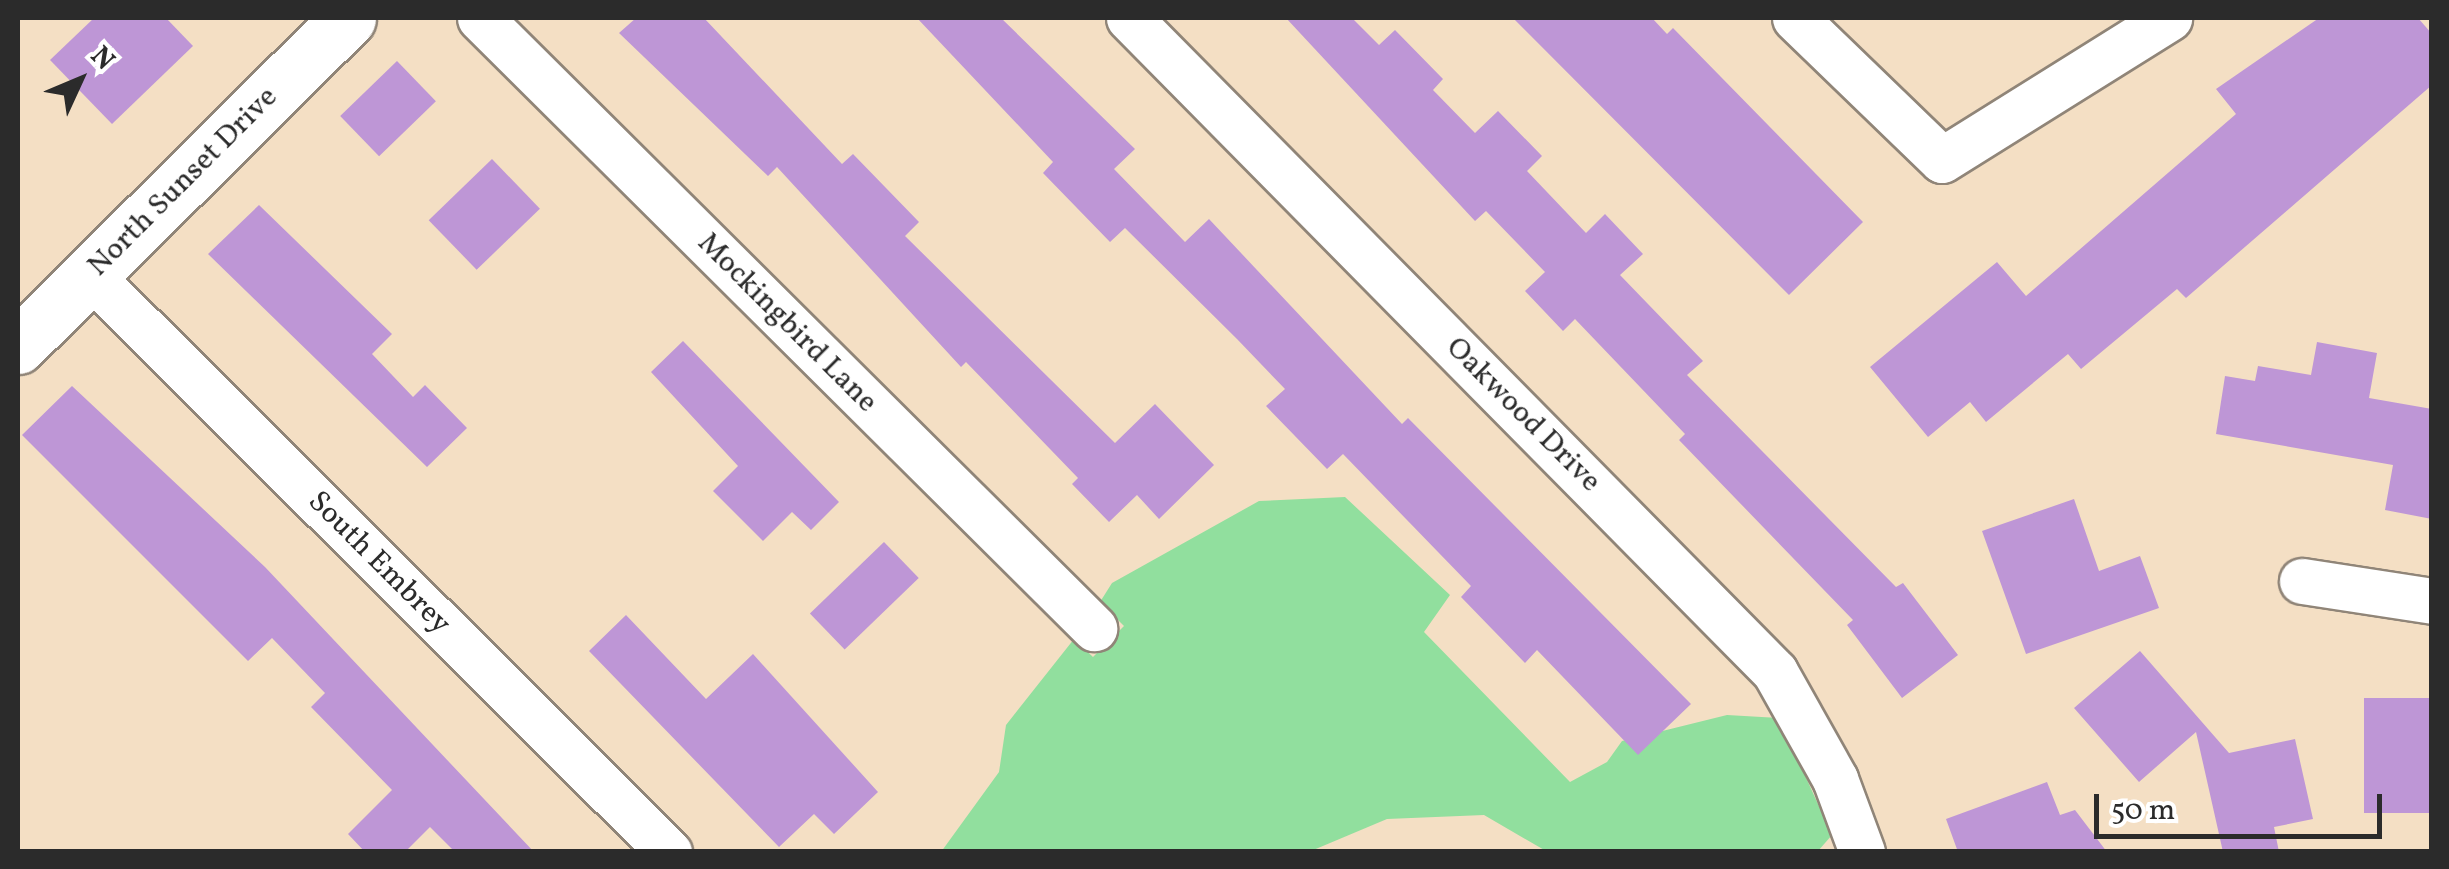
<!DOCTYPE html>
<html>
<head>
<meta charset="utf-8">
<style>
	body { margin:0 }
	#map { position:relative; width:2449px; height:869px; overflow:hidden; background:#f4dfc4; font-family:Vollkorn,serif }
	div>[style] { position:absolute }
	.green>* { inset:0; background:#91df9e }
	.building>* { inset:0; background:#be96d6; transform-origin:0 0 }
	.roads { filter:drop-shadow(2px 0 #908578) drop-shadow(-2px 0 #908578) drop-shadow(0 2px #908578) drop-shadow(0 -2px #908578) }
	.street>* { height:45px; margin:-22.5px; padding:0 22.5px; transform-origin:22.5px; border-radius:22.5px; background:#fff }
	.secondary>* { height:55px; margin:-27.5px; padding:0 27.5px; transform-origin:27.5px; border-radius:27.5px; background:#fff }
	span { translate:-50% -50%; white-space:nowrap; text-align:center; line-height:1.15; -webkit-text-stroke:8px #fff; paint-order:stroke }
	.street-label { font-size:30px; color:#2b2b2b }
	.frame { position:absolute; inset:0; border:20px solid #2b2b2b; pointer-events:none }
	.north { position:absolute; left:30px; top:30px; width:100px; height:100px; -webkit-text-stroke:8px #fff; paint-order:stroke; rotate:46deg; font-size:28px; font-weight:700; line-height:40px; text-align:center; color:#2b2b2b }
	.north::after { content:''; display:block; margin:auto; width:35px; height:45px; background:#2b2b2b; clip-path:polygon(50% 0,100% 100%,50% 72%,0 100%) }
	.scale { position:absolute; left:2094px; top:794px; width:288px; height:45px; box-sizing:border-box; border:5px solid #2b2b2b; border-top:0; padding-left:12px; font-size:30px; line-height:35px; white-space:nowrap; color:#2b2b2b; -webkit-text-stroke:8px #fff; paint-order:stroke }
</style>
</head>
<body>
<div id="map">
	<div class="green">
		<i style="clip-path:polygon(1345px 497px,1450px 595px,1424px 632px,1570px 782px,1607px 762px,1622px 741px,1727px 715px,1779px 718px,1832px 835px,1818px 851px,1546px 851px,1484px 815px,1387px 819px,1311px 851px,941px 852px,999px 772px,1006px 725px,1074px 639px,1093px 657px,1124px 626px,1100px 602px,1112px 583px,1259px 501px)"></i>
	</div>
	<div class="building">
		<i style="clip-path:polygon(94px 18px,166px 18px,193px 46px,112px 124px,50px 60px)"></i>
		<i style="clip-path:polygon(636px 18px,704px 18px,842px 164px,853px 154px,919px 222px,905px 236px,1115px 443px,1155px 404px,1214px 465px,1159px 519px,1137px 495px,1109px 522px,1072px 484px,1078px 478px,966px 362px,961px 367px,777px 167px,768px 176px,619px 33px)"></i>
		<i style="clip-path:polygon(917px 18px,1001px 18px,1135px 149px,1114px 169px,1185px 242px,1209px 219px,1402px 424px,1408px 418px,1691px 704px,1638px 755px,1537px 650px,1525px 663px,1461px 597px,1471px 586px,1343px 454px,1327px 469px,1266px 406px,1285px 389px,1237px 339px,1125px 228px,1110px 242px,1043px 173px,1053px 162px)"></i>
		<i style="clip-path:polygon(1286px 18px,1352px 18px,1379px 45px,1395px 30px,1443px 79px,1433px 90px,1475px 133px,1498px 111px,1542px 156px,1527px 171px,1586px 233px,1605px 214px,1643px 254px,1620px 275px,1703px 361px,1687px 375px,1896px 587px,1903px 583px,1958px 655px,1902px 698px,1847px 625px,1853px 620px,1679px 440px,1685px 434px,1575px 319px,1563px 331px,1525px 291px,1545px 272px,1486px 211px,1475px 221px)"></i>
		<i style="clip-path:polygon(1513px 18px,1652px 18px,1667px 34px,1673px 28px,1863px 222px,1789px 295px)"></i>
		<i style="clip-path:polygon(2319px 18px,2418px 18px,2432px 34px,2432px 85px,2186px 298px,2177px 289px,2081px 369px,2068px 354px,1986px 422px,1970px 402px,1928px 437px,1870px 367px,1997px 262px,2026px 296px,2236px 114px,2216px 89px)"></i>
		<i style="left:397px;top:61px;width:56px;height:79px;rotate:46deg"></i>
		<i style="left:492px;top:159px;width:69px;height:88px;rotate:46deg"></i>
		<i style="clip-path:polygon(259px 205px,392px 334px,372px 354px,413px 397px,425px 385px,467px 428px,427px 467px,208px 254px)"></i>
		<i style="clip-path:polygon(683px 341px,839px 502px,811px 530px,792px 512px,763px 541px,713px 491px,738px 466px,651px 372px)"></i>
		<i style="clip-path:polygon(2317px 342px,2377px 353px,2369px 398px,2432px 409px,2432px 519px,2385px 510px,2393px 465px,2216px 434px,2225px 376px,2255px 381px,2258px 366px,2311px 375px)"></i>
		<i style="clip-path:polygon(72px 386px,265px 567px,534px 852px,455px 852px,430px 827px,405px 852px,365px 852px,348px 834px,392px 790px,311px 707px,325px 693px,272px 638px,248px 661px,22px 435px)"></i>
		<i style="clip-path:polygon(2074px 499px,2099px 571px,2140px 556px,2159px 608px,2026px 654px,1982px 531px)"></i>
		<i style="left:884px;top:542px;width:50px;height:103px;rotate:46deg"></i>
		<i style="clip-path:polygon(626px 615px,706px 699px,753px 654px,878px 792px,834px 834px,814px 814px,779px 847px,589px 651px)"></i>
		<i style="clip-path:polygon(2140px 651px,2229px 753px,2295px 739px,2313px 819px,2274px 827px,2279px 852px,2223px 852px,2196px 732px,2139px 782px,2074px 708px)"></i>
		<i style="left:2432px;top:698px;width:115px;height:68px;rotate:90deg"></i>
		<i style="clip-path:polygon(2047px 782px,2060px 815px,2075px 810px,2107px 852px,1958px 852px,1946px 819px)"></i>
	</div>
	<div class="roads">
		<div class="street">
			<i style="left:480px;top:18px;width:866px;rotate:44.81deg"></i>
			<i style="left:1129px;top:18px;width:919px;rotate:45.35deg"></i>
			<i style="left:1775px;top:672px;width:123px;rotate:60.7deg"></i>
			<i style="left:1835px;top:779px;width:78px;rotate:69.7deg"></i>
			<i style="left:1795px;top:18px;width:204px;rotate:44deg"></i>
			<i style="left:1942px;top:160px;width:268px;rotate:-32deg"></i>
			<i style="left:89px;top:274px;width:819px;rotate:44.9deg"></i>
			<i style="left:2302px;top:581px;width:132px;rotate:8.7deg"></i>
		</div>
		<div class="secondary">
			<i style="left:18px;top:346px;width:465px;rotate:-44.8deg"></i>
		</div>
	</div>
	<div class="street-label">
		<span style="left:183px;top:182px;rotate:-45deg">North Sunset Drive</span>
		<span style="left:787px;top:323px;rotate:45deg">Mockingbird Lane</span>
		<span style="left:1523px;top:415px;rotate:45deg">Oakwood Drive</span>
		<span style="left:379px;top:563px;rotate:45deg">South Embrey</span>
	</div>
	<div class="frame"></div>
	<div class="north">N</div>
	<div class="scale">50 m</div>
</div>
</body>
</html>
